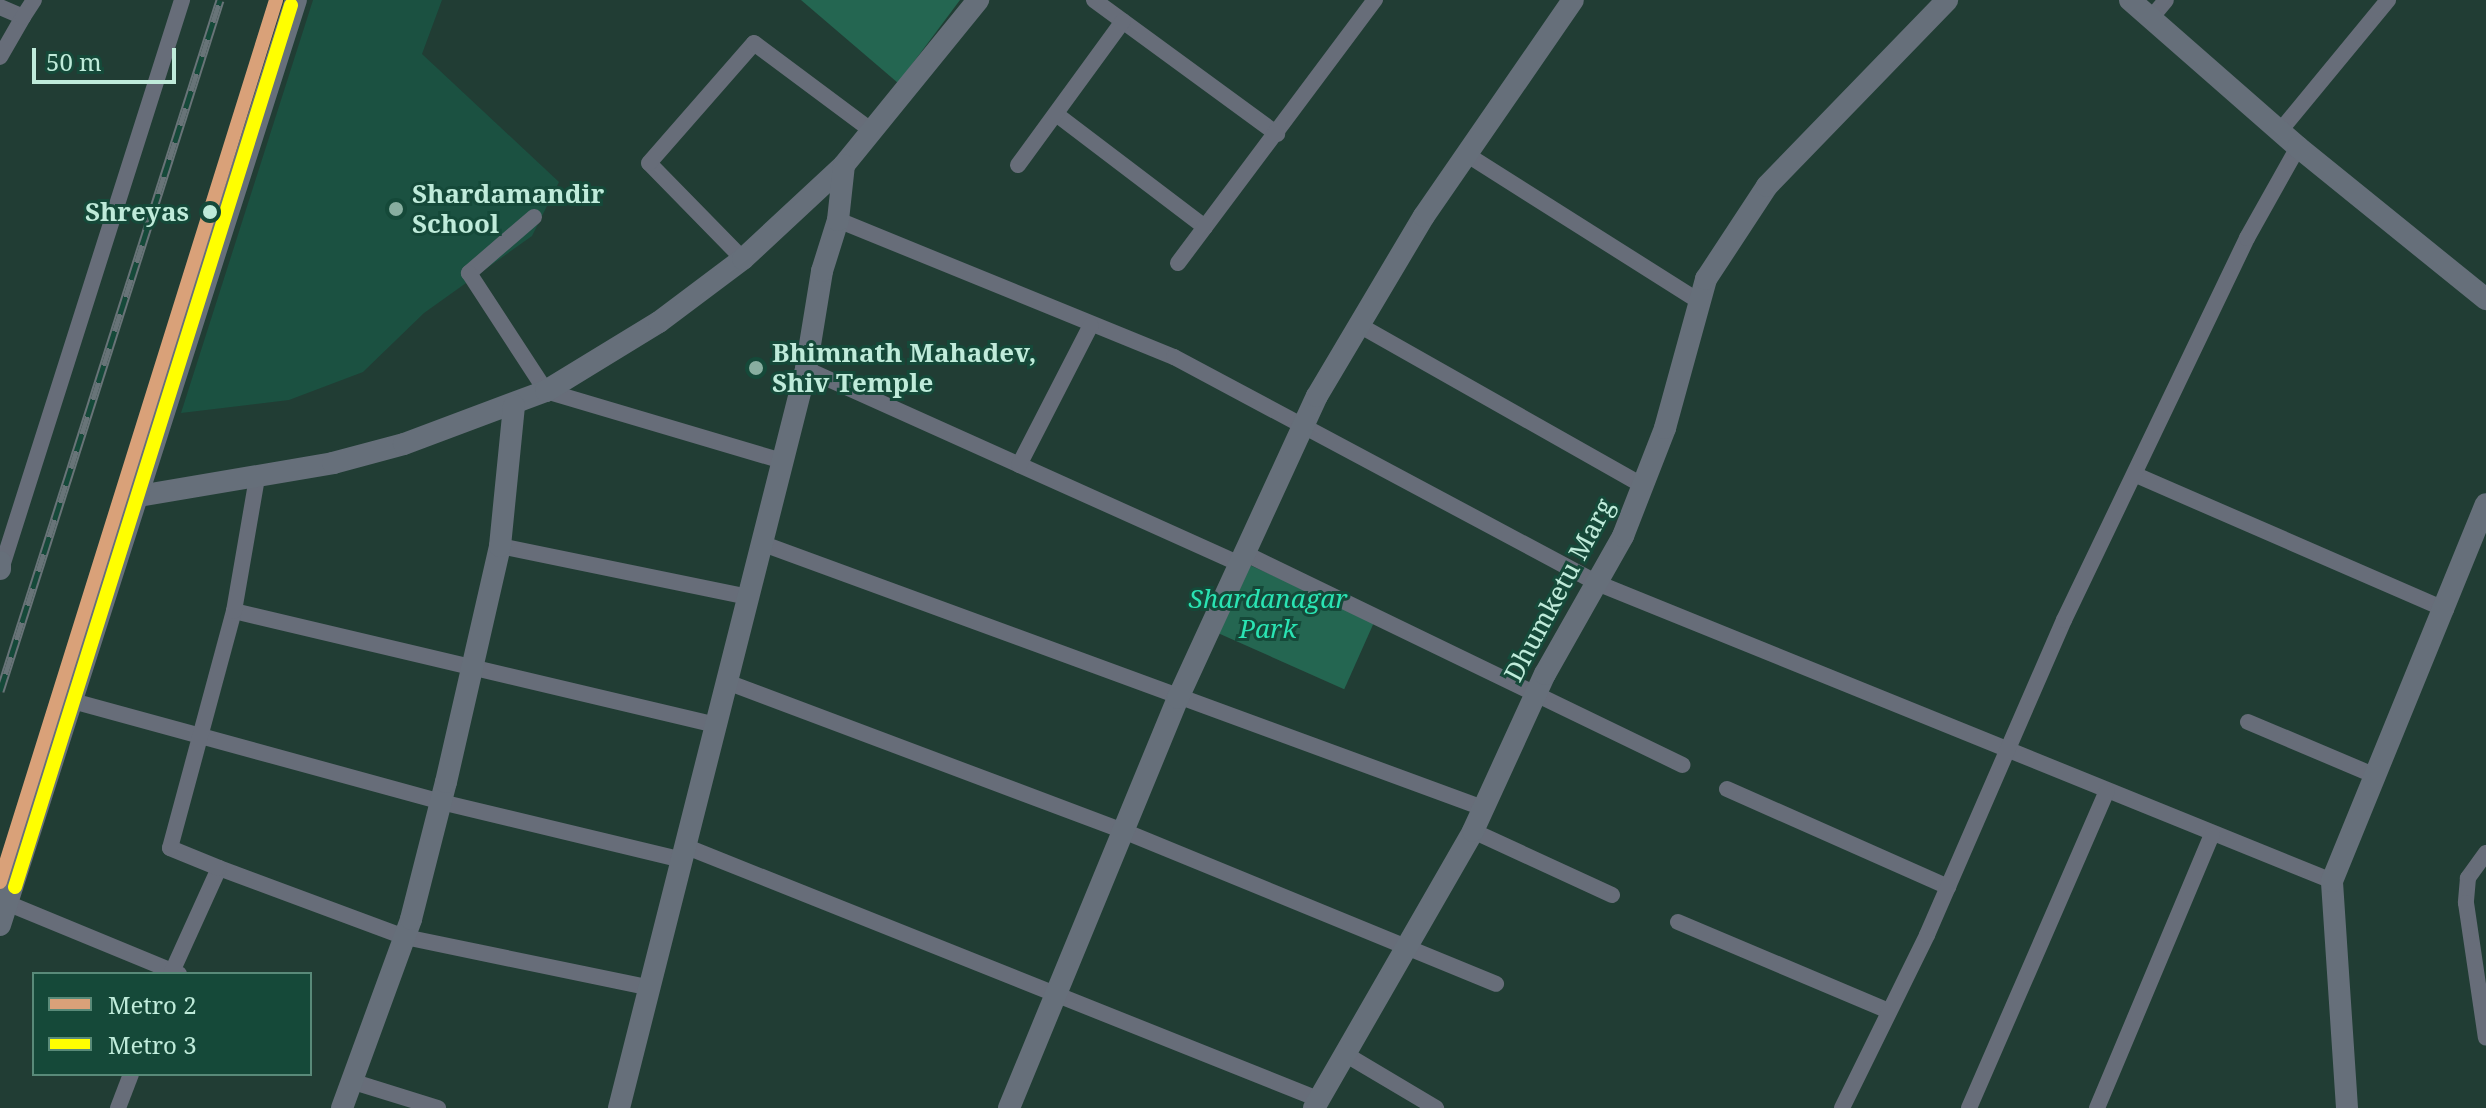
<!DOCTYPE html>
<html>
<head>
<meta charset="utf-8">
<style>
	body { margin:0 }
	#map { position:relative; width:2486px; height:1108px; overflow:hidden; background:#213d34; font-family:"Noto Serif",serif }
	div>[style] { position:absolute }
	.built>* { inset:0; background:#1b5141 }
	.green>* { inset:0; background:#246651; transform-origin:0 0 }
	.street>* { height:16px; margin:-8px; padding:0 8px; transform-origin:8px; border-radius:8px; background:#676d79 }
	.secondary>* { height:22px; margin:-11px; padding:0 11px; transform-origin:11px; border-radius:11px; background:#666f7a }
	.rail>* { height:9px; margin-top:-4.5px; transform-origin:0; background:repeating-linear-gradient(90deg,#154939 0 18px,#687478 0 36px); box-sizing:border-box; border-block:2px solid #687478 }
	.metro-1>* { height:14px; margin:-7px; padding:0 7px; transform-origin:7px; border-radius:7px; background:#d9a179 }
	.metro-2>* { height:14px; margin:-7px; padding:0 7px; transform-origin:7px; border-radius:7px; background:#ff0 }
	.dots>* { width:22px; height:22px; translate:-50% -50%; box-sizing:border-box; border:4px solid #154939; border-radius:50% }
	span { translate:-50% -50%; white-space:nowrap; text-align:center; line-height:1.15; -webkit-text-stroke:6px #154939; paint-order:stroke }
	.poi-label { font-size:26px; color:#bfebda; font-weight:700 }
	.left { translate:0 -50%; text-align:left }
	.stop-label { font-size:26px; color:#bfebda; font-weight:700 }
	.right { translate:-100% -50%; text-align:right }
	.street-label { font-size:26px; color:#bfebda }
	.park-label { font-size:26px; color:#2ae4b3; font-style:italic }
	.legend { position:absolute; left:32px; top:972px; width:280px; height:104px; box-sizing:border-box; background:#154939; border:2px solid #598a79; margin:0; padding:10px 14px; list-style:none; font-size:24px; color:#bfebda }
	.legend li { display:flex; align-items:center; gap:16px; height:40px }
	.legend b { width:40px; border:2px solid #598a79 }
	.scale { position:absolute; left:32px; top:48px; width:144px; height:36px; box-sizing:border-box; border:4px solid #bfebda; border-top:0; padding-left:10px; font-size:24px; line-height:28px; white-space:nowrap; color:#bfebda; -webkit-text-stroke:6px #154939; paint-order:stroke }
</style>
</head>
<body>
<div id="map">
	<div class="built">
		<i style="clip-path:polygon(313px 0,442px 0,422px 54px,559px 182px,532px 236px,424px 313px,363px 372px,289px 400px,181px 413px)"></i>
	</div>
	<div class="green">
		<i style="clip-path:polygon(801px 0,960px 0,898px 83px)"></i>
		<i style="left:1245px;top:563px;width:142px;height:75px;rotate:24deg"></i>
	</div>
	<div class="street">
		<i style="left:1094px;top:0;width:227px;rotate:36.2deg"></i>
		<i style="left:0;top:7px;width:25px;rotate:23deg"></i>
		<i style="left:23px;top:17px;width:46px;rotate:119.9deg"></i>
		<i style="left:23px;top:17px;width:20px;rotate:-57deg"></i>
		<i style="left:2151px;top:18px;width:23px;rotate:-50deg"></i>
		<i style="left:1056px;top:114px;width:187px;rotate:37.2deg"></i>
		<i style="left:2280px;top:131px;width:170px;rotate:-50.5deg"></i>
		<i style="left:1466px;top:154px;width:277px;rotate:32.3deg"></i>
		<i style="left:1018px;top:165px;width:178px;rotate:-53.9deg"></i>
		<i style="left:534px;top:217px;width:86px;rotate:139.3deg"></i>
		<i style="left:469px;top:273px;width:141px;rotate:56.9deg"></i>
		<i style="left:546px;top:391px;width:247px;rotate:16.5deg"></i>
		<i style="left:838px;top:220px;width:363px;rotate:22.2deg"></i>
		<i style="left:1174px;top:357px;width:480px;rotate:28.1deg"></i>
		<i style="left:1597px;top:583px;width:793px;rotate:22.07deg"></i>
		<i style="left:743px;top:259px;width:134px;rotate:-134.4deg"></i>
		<i style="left:649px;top:163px;width:159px;rotate:-48.8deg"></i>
		<i style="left:754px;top:43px;width:147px;rotate:36.7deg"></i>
		<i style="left:1178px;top:263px;width:329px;rotate:-53.2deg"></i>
		<i style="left:1359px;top:325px;width:326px;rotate:29.5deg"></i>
		<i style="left:806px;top:369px;width:475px;rotate:24.2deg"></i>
		<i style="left:1019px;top:465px;width:157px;rotate:-62.8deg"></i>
		<i style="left:2136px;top:475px;width:338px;rotate:23.5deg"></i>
		<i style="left:761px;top:543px;width:769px;rotate:20.15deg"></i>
		<i style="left:500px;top:546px;width:253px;rotate:11.6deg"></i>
		<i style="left:1244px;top:553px;width:487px;rotate:25.8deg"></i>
		<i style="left:3px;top:563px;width:591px;rotate:-72.36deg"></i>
		<i style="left:234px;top:611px;width:496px;rotate:13.3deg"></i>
		<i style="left:727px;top:682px;width:426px;rotate:20.6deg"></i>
		<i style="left:1126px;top:832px;width:400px;rotate:22.3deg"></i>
		<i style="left:69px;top:700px;width:386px;rotate:15.3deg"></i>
		<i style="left:441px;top:802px;width:249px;rotate:13.5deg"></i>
		<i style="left:2248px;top:722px;width:139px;rotate:22.9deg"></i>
		<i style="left:1727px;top:789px;width:242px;rotate:23.9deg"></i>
		<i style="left:1473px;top:831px;width:153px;rotate:24.7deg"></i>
		<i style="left:687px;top:847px;width:679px;rotate:21.77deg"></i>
		<i style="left:2486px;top:853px;width:31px;rotate:126deg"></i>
		<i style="left:2468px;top:878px;width:25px;rotate:95deg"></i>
		<i style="left:2466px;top:903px;width:136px;rotate:81.6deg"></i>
		<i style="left:219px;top:868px;width:198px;rotate:20.4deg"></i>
		<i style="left:405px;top:937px;width:251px;rotate:11.7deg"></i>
		<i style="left:7px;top:903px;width:186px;rotate:22.4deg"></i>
		<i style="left:1678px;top:922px;width:229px;rotate:22.9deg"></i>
		<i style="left:171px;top:974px;width:116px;rotate:-65.6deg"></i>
		<i style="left:219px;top:868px;width:53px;rotate:-157.8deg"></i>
		<i style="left:170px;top:848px;width:245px;rotate:-74.9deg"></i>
		<i style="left:234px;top:611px;width:135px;rotate:-80.2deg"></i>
		<i style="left:1345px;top:1054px;width:106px;rotate:30.7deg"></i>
		<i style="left:354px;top:1082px;width:88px;rotate:17.2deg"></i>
		<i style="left:118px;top:1108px;width:36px;rotate:-69deg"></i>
		<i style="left:1842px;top:1108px;width:193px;rotate:-63.8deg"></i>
		<i style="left:1927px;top:935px;width:344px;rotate:-66.5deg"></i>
		<i style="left:2064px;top:620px;width:424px;rotate:-64.4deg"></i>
		<i style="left:2247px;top:238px;width:104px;rotate:-60.7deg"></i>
		<i style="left:1969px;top:1108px;width:346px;rotate:-66.5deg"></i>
		<i style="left:2097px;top:1108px;width:296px;rotate:-67.2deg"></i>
	</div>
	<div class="secondary">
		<i style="left:2130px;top:0;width:223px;rotate:41.2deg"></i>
		<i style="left:2298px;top:147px;width:242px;rotate:39deg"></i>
		<i style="left:133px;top:497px;width:203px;rotate:-9.6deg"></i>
		<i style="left:333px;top:463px;width:73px;rotate:-15deg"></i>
		<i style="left:404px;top:444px;width:152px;rotate:-20.5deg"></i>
		<i style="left:546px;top:391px;width:132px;rotate:-31.4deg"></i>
		<i style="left:659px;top:322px;width:105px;rotate:-36.9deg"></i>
		<i style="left:743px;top:259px;width:138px;rotate:-42.9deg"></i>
		<i style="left:844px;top:165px;width:213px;rotate:-50.9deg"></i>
		<i style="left:0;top:562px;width:7px;rotate:90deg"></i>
		<i style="left:0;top:925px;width:971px;rotate:-72.26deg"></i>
		<i style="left:342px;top:1108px;width:201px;rotate:-69.9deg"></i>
		<i style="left:411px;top:919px;width:141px;rotate:-75.7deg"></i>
		<i style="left:446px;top:782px;width:242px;rotate:-77.1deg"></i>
		<i style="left:500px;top:546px;width:141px;rotate:-84.3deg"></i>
		<i style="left:619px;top:1108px;width:762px;rotate:-75.8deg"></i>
		<i style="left:806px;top:369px;width:99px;rotate:-80.7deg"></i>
		<i style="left:822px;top:271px;width:53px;rotate:-72.6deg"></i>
		<i style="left:838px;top:220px;width:55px;rotate:-83.8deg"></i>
		<i style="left:1009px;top:1108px;width:443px;rotate:-67.6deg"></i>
		<i style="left:1178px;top:698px;width:332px;rotate:-65.3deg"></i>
		<i style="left:1317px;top:396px;width:209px;rotate:-59.3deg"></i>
		<i style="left:1424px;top:216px;width:262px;rotate:-55.4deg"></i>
		<i style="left:1314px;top:1108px;width:319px;rotate:-60.1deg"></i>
		<i style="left:1473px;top:831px;width:173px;rotate:-65.4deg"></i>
		<i style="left:1545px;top:674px;width:159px;rotate:-60.5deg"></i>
		<i style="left:1623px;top:536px;width:116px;rotate:-68.7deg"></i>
		<i style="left:1665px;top:428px;width:155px;rotate:-74.6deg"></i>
		<i style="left:1706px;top:279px;width:111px;rotate:-56.7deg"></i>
		<i style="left:1767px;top:186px;width:259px;rotate:-45.9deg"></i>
		<i style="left:2347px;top:1108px;width:227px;rotate:-93.8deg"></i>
		<i style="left:2332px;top:881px;width:407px;rotate:-67.8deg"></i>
	</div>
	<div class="rail">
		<i style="left:0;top:691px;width:725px;rotate:-72.34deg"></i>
	</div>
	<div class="metro-1">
		<i style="left:0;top:882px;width:924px;rotate:-72.62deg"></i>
	</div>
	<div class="metro-2">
		<i style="left:15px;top:887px;width:924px;rotate:-72.62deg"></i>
	</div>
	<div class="dots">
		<i style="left:396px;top:209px;background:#88aea0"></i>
		<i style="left:210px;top:212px;background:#bfebda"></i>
		<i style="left:756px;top:368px;background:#88aea0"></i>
	</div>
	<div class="poi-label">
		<span class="left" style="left:412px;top:209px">Shardamandir<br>School</span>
		<span class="left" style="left:772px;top:368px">Bhimnath Mahadev,<br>Shiv Temple</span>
	</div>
	<div class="stop-label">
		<span class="right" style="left:189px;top:212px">Shreyas</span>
	</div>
	<div class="street-label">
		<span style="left:1559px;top:590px;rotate:-62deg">Dhumketu Marg</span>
	</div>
	<div class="park-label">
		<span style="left:1268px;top:614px">Shardanagar<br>Park</span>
	</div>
	<ul class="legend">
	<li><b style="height:10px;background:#d9a179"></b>Metro 2</li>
	<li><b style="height:10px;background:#ff0"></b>Metro 3</li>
	</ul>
	<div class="scale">50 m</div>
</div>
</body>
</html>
